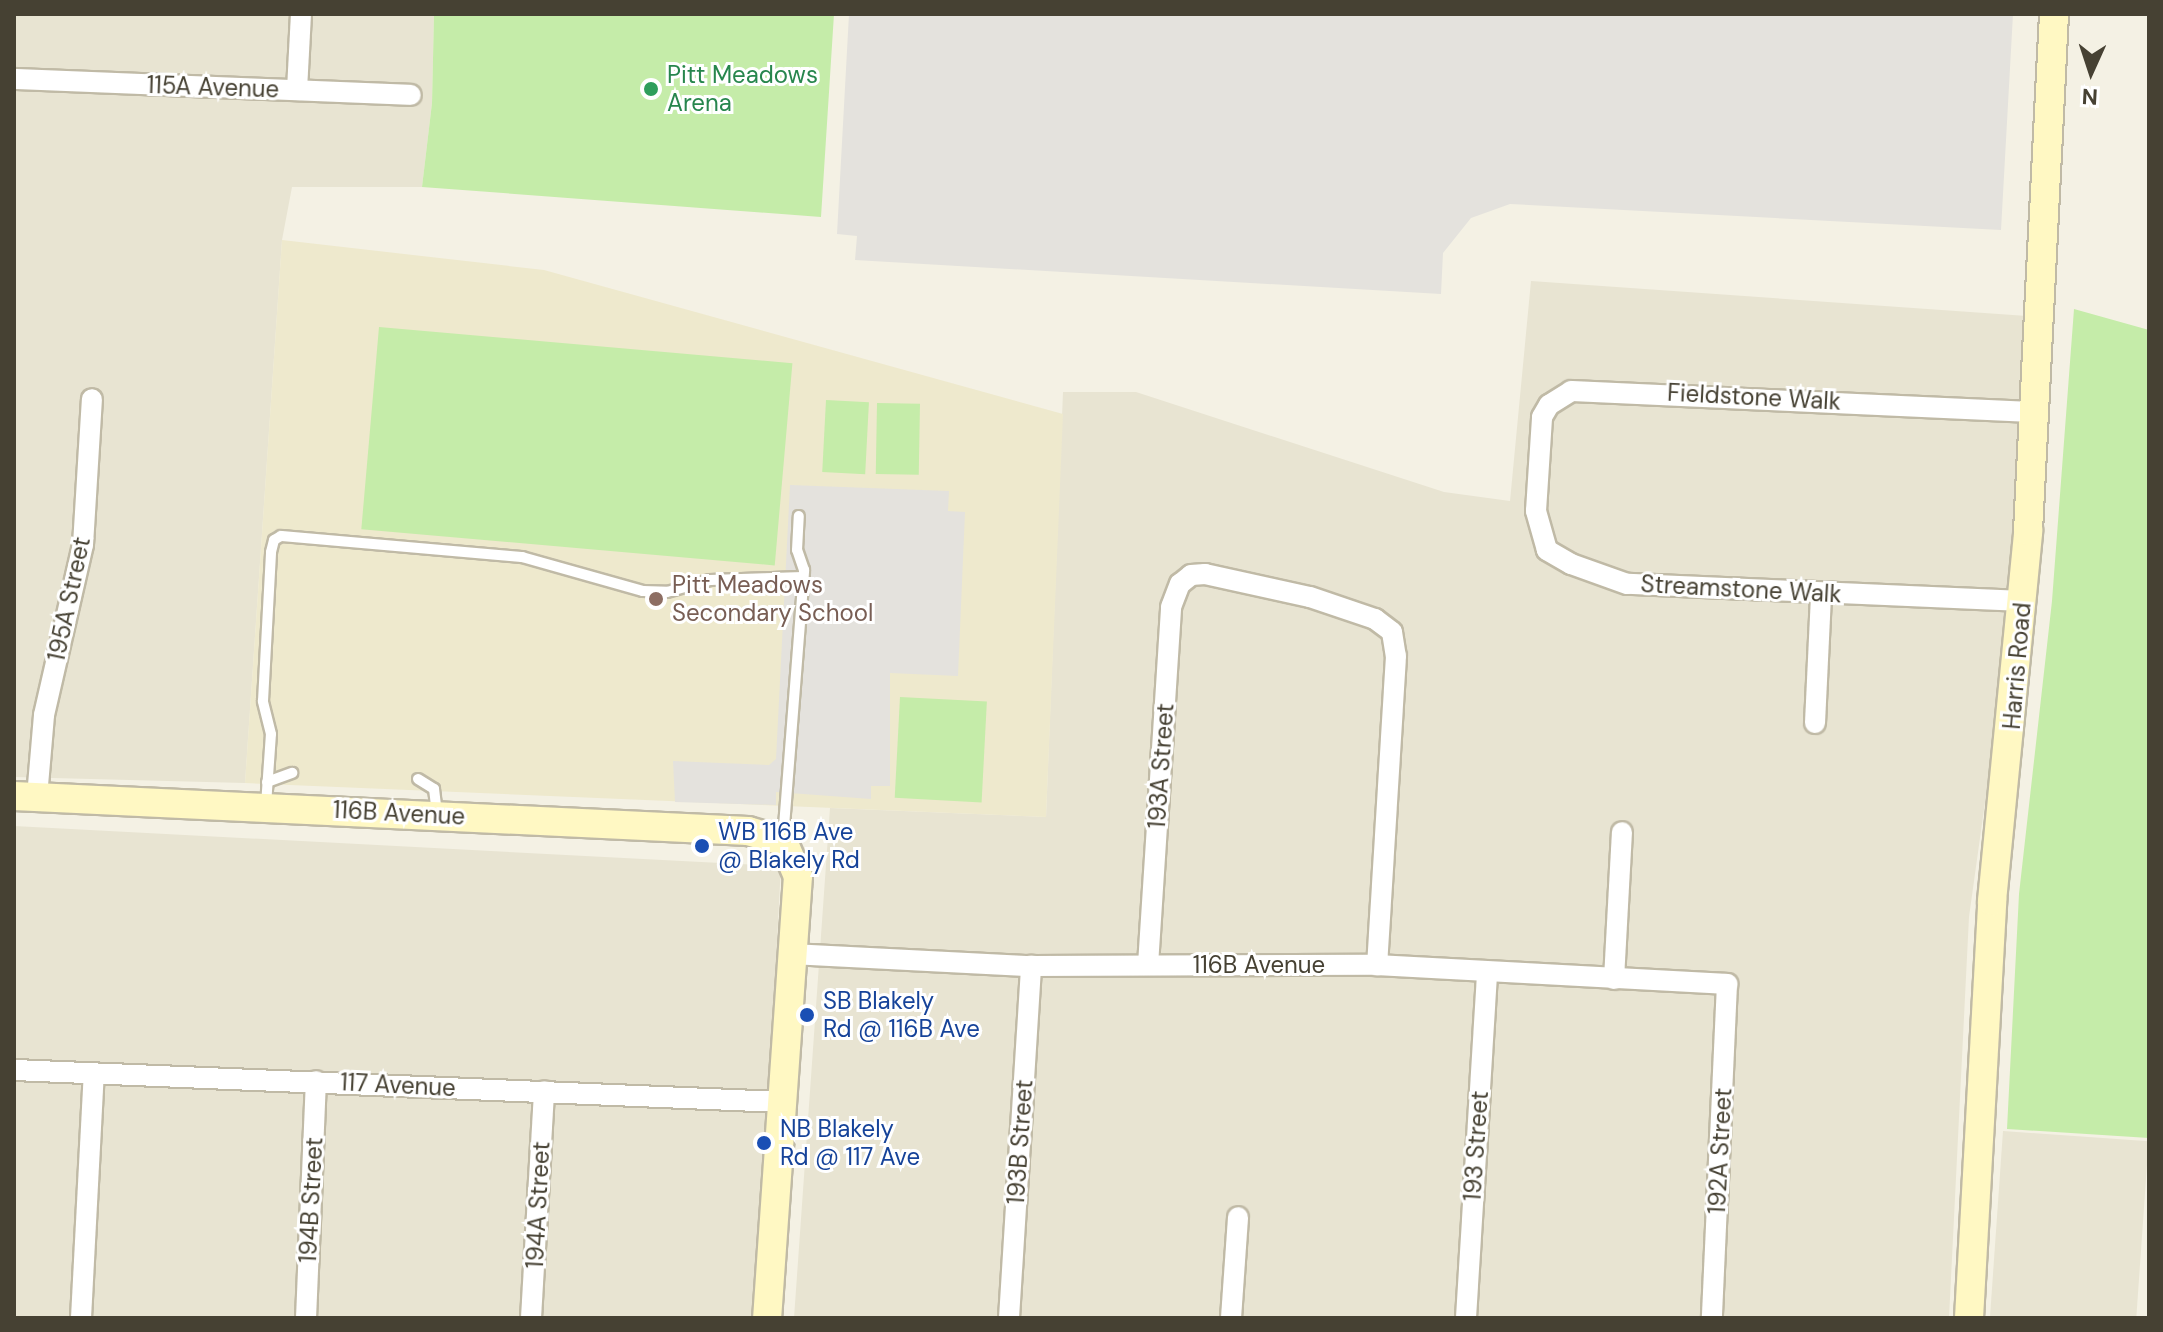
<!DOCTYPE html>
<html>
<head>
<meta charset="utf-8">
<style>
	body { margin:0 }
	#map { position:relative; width:2163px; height:1332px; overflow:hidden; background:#f4f1e4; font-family:"DM Sans",sans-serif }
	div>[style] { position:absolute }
	.residential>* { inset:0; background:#e8e4d2; transform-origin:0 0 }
	.education>* { inset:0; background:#eee9cd }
	.green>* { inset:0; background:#c5eca9; transform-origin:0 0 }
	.parking>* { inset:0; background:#e4e2dd }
	.roads { filter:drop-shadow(2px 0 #c0baa6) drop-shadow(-2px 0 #c0baa6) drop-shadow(0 2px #c0baa6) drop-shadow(0 -2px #c0baa6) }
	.lane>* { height:10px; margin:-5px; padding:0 5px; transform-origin:5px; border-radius:5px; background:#fff }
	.street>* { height:20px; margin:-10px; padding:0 10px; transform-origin:10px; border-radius:10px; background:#fff }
	.secondary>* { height:28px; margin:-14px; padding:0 14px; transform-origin:14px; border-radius:14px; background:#fff8c3 }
	.dots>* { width:22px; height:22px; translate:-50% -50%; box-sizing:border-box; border:4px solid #fff; border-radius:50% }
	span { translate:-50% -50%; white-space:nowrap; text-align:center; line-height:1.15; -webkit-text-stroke:6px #fff; paint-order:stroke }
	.leisure-label { font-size:24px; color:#27864d }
	.left { translate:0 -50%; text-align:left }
	.street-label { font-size:24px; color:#464133 }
	.education-label { font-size:24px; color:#785e54 }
	.transit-label { font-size:24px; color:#164399 }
	.frame { position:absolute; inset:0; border:16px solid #464133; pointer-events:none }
	.north { position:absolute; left:2051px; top:32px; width:80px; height:80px; -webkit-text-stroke:6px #fff; paint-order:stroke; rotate:183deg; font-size:22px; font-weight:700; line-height:32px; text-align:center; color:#464133 }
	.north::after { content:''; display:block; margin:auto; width:28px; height:36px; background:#464133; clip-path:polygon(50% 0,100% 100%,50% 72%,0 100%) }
</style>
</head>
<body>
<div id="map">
	<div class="residential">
		<i style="clip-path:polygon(14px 14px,434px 14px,432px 103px,422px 187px,292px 187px,282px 240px,245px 783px,14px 777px)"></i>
		<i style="clip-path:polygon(1531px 281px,2027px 316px,2008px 637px,1969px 917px,1949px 1318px,794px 1318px,830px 808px,1046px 817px,1063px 392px,1136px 392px,1444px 492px,1510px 501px)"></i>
		<i style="left:14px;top:826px;width:768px;height:492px;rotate:3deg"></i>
		<i style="left:2003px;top:1131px;width:146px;height:187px;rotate:4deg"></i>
	</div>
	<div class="education">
		<i style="clip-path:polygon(282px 240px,544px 270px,1063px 414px,1046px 817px,245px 783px)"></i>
	</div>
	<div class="green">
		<i style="clip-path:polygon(434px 14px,834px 14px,821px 217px,422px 187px,432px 103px)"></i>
		<i style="clip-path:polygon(2074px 309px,2149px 330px,2149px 1138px,2007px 1129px,2019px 894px,2052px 601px)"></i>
		<i style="left:379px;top:327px;width:415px;height:203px;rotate:5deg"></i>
		<i style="left:826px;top:400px;width:43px;height:72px;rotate:3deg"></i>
		<i style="left:877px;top:403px;width:43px;height:71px;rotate:1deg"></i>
		<i style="left:900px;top:697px;width:87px;height:101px;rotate:3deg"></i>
	</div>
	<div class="parking">
		<i style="clip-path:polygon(849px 14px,2013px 14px,2001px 230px,1510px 204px,1471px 218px,1443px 253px,1441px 294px,855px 260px,857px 236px,837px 234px)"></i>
		<i style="clip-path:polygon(790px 485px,949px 491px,948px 511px,965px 512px,958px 676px,890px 673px,890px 786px,871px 786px,871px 799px,776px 792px,776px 805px,675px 802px,673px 761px,769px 765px,776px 759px)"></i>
	</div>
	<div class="roads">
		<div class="lane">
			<i style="left:418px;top:779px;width:19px;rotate:32deg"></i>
			<i style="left:434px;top:789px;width:24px;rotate:83deg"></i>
			<i style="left:267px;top:782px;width:27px;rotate:-20deg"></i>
			<i style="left:266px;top:805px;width:71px;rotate:-86deg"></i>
			<i style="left:271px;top:734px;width:34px;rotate:-104deg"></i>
			<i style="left:263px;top:701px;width:149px;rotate:-86.9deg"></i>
			<i style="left:271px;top:552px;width:12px;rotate:-76deg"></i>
			<i style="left:274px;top:540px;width:8px;rotate:-30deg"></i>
			<i style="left:281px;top:536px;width:242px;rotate:5deg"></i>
			<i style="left:522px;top:557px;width:126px;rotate:15.7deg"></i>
			<i style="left:643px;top:591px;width:24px;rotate:2deg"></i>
			<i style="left:667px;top:592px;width:45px;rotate:-15.6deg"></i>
			<i style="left:710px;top:580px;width:93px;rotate:-1.8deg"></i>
			<i style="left:783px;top:839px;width:270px;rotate:-85.5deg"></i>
			<i style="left:804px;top:570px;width:21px;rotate:-109deg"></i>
			<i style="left:797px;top:550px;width:34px;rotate:-87deg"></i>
		</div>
		<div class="street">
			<i style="left:14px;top:79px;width:397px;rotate:2.3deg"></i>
			<i style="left:297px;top:90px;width:76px;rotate:-87deg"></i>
			<i style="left:2023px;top:601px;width:396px;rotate:-177.5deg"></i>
			<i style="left:1627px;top:584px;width:59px;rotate:-160.3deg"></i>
			<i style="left:1571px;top:564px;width:28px;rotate:-150deg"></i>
			<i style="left:1547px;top:550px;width:41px;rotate:-105.8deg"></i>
			<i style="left:1536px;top:511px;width:94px;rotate:-86.3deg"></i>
			<i style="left:1542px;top:417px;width:14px;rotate:-60deg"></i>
			<i style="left:1549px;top:405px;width:26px;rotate:-32deg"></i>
			<i style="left:1571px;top:391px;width:462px;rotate:2.6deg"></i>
			<i style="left:1815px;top:723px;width:129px;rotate:-87.3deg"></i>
			<i style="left:37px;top:797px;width:82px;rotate:-85.1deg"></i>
			<i style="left:44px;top:715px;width:174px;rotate:-77.1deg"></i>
			<i style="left:83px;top:545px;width:146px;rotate:-86.5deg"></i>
			<i style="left:791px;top:954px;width:240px;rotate:2.9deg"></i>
			<i style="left:1031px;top:966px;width:346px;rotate:-0.2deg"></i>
			<i style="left:1377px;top:965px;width:351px;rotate:3.1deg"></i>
			<i style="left:1727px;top:984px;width:334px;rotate:92.6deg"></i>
			<i style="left:1148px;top:965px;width:359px;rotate:-86.3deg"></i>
			<i style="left:1171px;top:607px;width:25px;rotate:-69deg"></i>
			<i style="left:1180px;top:584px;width:14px;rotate:-39deg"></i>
			<i style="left:1191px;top:575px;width:14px;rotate:-4deg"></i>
			<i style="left:1205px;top:574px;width:107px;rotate:12.4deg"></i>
			<i style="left:1310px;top:597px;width:69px;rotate:18.7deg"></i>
			<i style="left:1375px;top:619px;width:21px;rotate:37deg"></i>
			<i style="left:1392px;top:632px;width:24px;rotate:81deg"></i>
			<i style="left:1396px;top:656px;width:310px;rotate:93.5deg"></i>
			<i style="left:1614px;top:979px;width:147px;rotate:-86.9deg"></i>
			<i style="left:14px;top:1070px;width:768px;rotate:2.39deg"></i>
			<i style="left:81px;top:1318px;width:245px;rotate:-87deg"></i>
			<i style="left:306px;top:1318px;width:237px;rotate:-87.6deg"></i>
			<i style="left:531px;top:1318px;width:227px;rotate:-86.7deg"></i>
			<i style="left:1009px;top:1318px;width:353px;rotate:-86.4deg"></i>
			<i style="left:1231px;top:1318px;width:101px;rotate:-86deg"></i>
			<i style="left:1466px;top:1318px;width:346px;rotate:-86.5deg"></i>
		</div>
		<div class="secondary">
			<i style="left:14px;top:796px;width:735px;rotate:2.73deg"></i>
			<i style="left:748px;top:831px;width:36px;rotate:16deg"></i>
			<i style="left:783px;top:841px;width:38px;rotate:67deg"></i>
			<i style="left:798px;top:876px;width:443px;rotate:94deg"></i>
			<i style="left:1969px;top:1318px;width:418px;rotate:-86.8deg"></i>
			<i style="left:1992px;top:901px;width:372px;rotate:-84.4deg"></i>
			<i style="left:2028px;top:531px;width:518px;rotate:-87.12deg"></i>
		</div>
	</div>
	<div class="dots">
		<i style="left:651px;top:89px;background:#2e9e5b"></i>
		<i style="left:656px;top:599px;background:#8d6e63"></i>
		<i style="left:702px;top:846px;background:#1a4fb4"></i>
		<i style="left:807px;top:1015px;background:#1a4fb4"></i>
		<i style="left:764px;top:1143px;background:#1a4fb4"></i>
	</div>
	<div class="leisure-label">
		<span class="left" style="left:667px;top:89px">Pitt Meadows<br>Arena</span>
	</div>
	<div class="street-label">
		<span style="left:213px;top:87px;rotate:2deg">115A Avenue</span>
		<span style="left:1754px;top:397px;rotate:3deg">Fieldstone Walk</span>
		<span style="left:1741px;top:589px;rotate:3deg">Streamstone Walk</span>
		<span style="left:69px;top:599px;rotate:-78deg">195A Street</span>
		<span style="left:2017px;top:666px;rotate:-85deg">Harris Road</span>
		<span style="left:1161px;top:766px;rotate:-86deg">193A Street</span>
		<span style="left:399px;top:813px;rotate:3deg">116B Avenue</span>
		<span style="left:1259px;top:965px">116B Avenue</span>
		<span style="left:398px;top:1085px;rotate:3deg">117 Avenue</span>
		<span style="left:1020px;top:1142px;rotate:-86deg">193B Street</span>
		<span style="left:1476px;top:1146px;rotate:-86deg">193 Street</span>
		<span style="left:1720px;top:1151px;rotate:-87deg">192A Street</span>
		<span style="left:311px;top:1200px;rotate:-87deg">194B Street</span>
		<span style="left:538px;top:1205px;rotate:-87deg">194A Street</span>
	</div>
	<div class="education-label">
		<span class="left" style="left:672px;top:599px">Pitt Meadows<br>Secondary School</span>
	</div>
	<div class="transit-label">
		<span class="left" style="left:718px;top:846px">WB 116B Ave<br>@ Blakely Rd</span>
		<span class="left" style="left:823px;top:1015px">SB Blakely<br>Rd @ 116B Ave</span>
		<span class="left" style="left:780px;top:1143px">NB Blakely<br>Rd @ 117 Ave</span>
	</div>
	<div class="frame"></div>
	<div class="north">N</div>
</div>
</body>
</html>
